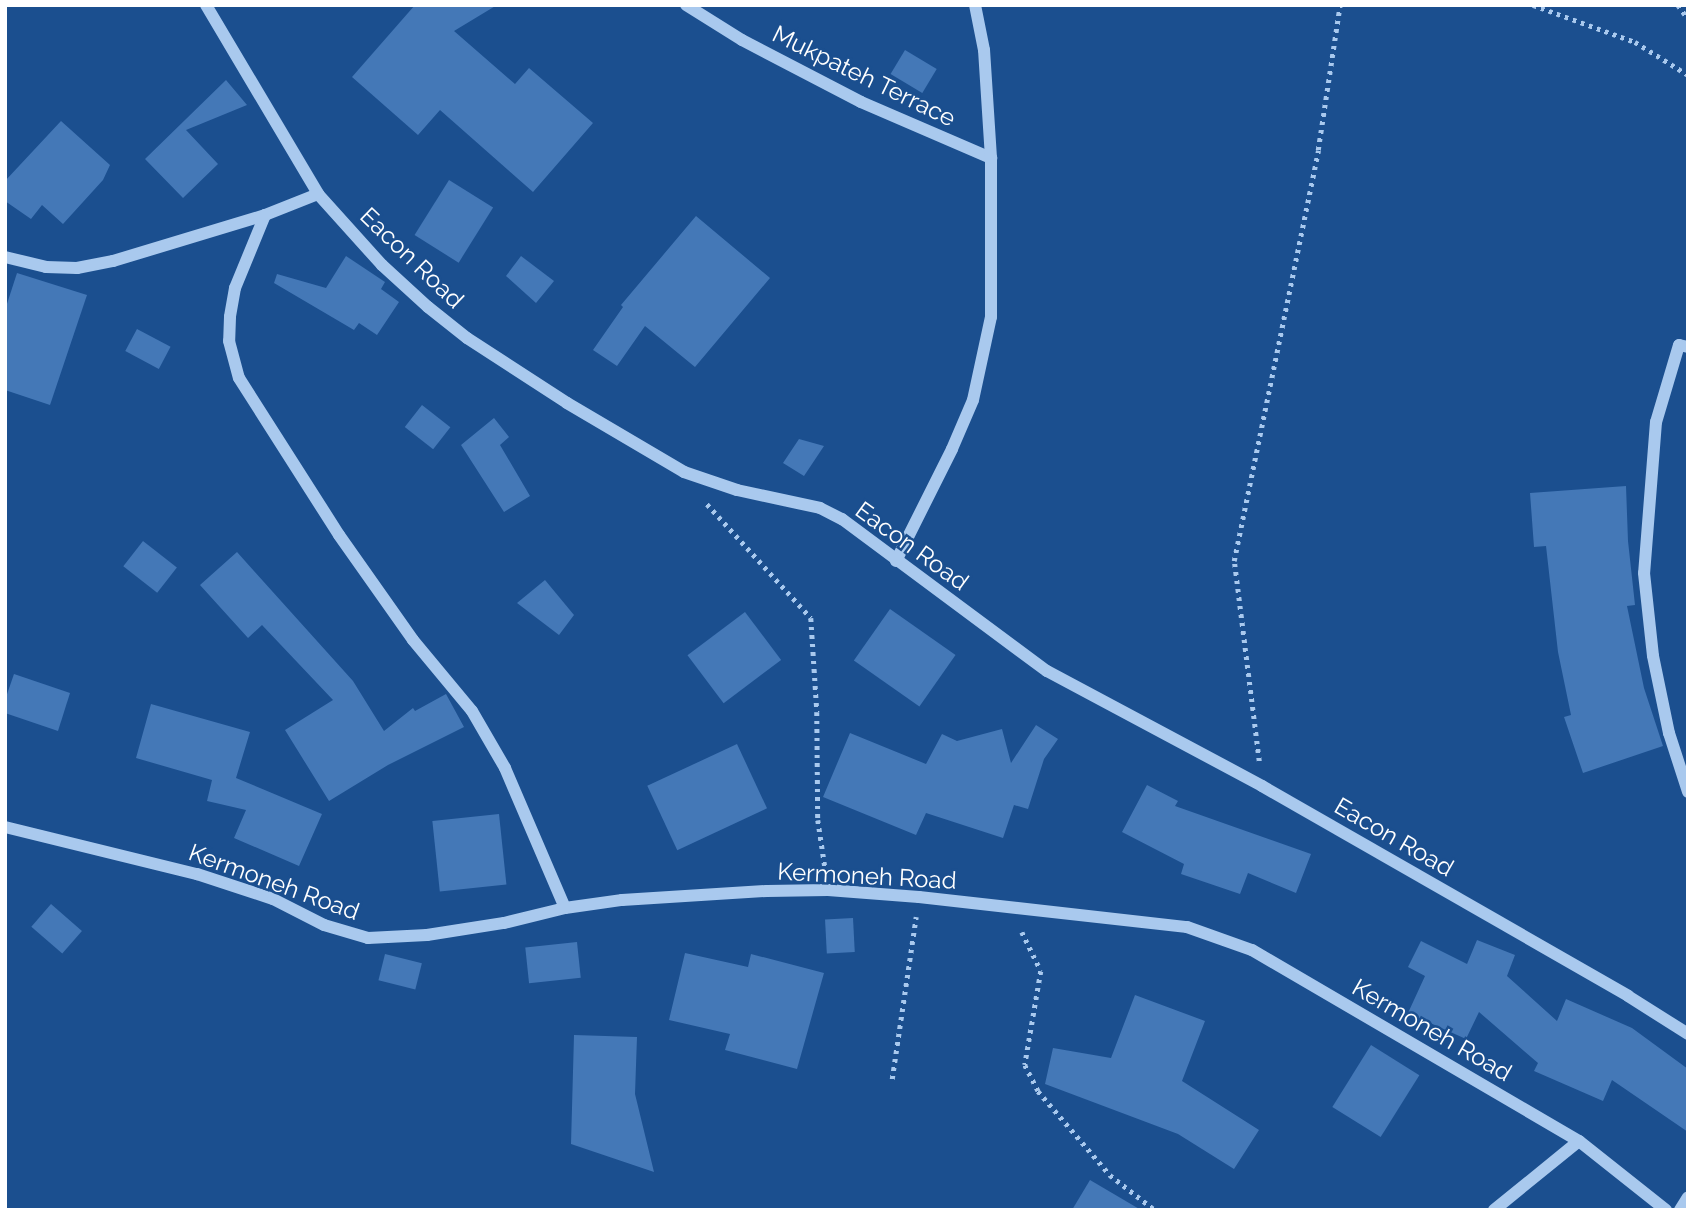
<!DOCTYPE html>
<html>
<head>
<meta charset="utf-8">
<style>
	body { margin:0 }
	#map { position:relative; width:1693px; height:1215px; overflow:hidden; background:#1b4f8f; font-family:Raleway,sans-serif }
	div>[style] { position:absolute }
	.building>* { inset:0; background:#4478b7; transform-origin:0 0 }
	.path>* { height:4.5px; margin-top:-2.25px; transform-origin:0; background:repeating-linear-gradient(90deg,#a9c9ee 0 3.5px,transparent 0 8.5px) }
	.minor>* { height:12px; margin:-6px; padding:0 6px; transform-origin:6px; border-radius:6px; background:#a9c9ee }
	span { translate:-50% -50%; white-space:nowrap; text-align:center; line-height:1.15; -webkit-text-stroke:5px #1b4f8f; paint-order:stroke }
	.street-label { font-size:24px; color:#fff }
	.frame { position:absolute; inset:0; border:7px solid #fff; pointer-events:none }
</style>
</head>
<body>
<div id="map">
	<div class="building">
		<i style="clip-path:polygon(415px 5px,497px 5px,454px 31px,515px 84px,529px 68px,593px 123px,533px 192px,440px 110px,418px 135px,352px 77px)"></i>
		<i style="left:905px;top:50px;width:37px;height:28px;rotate:31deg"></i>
		<i style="clip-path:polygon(226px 80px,247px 105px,186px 130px,218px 164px,183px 198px,145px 159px)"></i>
		<i style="clip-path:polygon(61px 121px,110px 165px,103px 180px,63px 224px,42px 205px,31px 219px,5px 201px,5px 181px)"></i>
		<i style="left:449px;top:180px;width:52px;height:65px;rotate:32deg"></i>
		<i style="clip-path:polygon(696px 216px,770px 278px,695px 367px,645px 326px,617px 366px,593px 350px,623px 307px,621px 305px)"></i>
		<i style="clip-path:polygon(346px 256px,385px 282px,381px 289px,399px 302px,377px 335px,359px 323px,354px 330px,274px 283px,277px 274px,326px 288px)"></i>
		<i style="clip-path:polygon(521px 256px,554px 281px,536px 303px,506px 276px)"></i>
		<i style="clip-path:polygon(17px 273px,87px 295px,50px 405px,5px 390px,5px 310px)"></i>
		<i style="left:137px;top:329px;width:38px;height:25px;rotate:28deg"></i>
		<i style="left:422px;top:405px;width:36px;height:28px;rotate:38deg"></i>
		<i style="clip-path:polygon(494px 418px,509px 437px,500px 445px,530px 496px,504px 512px,461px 445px)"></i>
		<i style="clip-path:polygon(799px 439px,824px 446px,804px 476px,783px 463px)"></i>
		<i style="clip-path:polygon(1626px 486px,1628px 541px,1635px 605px,1627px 606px,1644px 688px,1663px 746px,1583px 773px,1564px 717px,1571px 715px,1558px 652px,1546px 546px,1534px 547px,1530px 493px)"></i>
		<i style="left:143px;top:541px;width:43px;height:32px;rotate:38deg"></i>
		<i style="clip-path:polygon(237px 552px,353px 681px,384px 731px,413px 708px,415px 711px,446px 694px,464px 727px,388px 765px,329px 801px,285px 730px,333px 700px,262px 625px,248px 638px,200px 585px)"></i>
		<i style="clip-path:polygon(545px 580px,574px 615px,559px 635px,517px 603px)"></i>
		<i style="left:890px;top:609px;width:80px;height:63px;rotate:35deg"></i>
		<i style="left:745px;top:612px;width:60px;height:72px;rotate:53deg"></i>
		<i style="clip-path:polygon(14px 674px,70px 693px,58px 731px,5px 713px,5px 700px)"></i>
		<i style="clip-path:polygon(151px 704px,250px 732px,236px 778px,322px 814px,299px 866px,234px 838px,246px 810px,207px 801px,212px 780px,136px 758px)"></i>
		<i style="clip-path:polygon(1036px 725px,1058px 739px,1044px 759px,1028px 809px,1014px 805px,1003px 838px,926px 813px,916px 835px,823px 797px,850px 733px,926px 764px,942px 734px,957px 741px,1002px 729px,1011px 763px)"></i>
		<i style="left:737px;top:744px;width:71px;height:99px;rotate:65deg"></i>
		<i style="clip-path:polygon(1147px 785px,1178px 801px,1175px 806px,1311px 854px,1296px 893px,1248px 873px,1240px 894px,1181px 874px,1184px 864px,1122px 832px)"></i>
		<i style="left:499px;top:814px;width:71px;height:67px;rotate:84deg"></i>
		<i style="left:51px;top:904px;width:41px;height:30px;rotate:41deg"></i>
		<i style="left:853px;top:918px;width:34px;height:28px;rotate:87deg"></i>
		<i style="clip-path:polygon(1477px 940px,1515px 955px,1507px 976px,1557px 1021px,1566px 999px,1632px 1028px,1688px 1069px,1688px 1132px,1612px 1080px,1603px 1101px,1534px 1071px,1538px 1063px,1479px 1012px,1466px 1039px,1408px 1013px,1425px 976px,1408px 967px,1421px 941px,1467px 964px)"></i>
		<i style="left:577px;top:942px;width:36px;height:52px;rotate:84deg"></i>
		<i style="clip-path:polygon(685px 953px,748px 967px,751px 954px,824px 973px,797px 1069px,725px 1050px,730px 1034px,669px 1020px)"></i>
		<i style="left:385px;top:954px;width:38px;height:27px;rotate:14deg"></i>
		<i style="clip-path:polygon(1135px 995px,1205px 1021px,1182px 1081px,1259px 1130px,1234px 1169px,1178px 1134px,1045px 1084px,1053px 1048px,1111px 1058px)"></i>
		<i style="clip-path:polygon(574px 1035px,637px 1037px,635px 1094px,654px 1172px,571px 1144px)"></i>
		<i style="left:1371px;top:1045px;width:57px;height:73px;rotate:32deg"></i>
		<i style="clip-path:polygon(1090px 1180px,1141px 1210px,1072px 1210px)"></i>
	</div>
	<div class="path">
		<i style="left:1533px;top:5px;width:109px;rotate:19.9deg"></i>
		<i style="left:1635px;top:42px;width:62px;rotate:31.9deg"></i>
		<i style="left:1678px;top:5px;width:17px;rotate:54deg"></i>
		<i style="left:707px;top:504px;width:154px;rotate:47.6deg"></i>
		<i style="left:811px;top:618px;width:94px;rotate:86.3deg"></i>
		<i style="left:817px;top:712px;width:108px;rotate:89.5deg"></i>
		<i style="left:818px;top:820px;width:48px;rotate:81.5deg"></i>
		<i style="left:1259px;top:761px;width:202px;rotate:-97.1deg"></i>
		<i style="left:1234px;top:561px;width:419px;rotate:-78.4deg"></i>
		<i style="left:1318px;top:150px;width:147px;rotate:-81.4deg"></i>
		<i style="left:1022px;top:932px;width:43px;rotate:64deg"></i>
		<i style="left:1041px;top:971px;width:95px;rotate:99.7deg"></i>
		<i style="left:1025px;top:1065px;width:29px;rotate:63deg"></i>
		<i style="left:1038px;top:1091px;width:111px;rotate:49.4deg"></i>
		<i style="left:1110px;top:1175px;width:57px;rotate:37.9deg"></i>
		<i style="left:892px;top:1079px;width:164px;rotate:-81.6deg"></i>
	</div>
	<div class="minor">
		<i style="left:206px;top:5px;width:220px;rotate:59.3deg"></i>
		<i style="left:318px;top:194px;width:96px;rotate:48deg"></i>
		<i style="left:382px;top:265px;width:62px;rotate:42.4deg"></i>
		<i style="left:428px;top:307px;width:50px;rotate:38.5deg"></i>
		<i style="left:467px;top:338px;width:119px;rotate:33deg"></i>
		<i style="left:567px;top:403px;width:136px;rotate:30.5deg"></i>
		<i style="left:684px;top:472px;width:56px;rotate:18.8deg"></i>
		<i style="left:737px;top:490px;width:85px;rotate:12.2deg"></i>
		<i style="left:820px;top:508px;width:25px;rotate:27deg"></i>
		<i style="left:842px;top:519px;width:255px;rotate:36.6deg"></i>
		<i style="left:1047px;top:671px;width:244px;rotate:28.1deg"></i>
		<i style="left:1262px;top:786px;width:422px;rotate:29.8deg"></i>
		<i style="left:1628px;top:996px;width:71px;rotate:32.3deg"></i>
		<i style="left:686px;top:5px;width:66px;rotate:32deg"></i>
		<i style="left:742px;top:40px;width:134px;rotate:27.5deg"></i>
		<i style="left:861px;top:102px;width:142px;rotate:23.3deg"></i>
		<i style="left:265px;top:215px;width:79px;rotate:112.3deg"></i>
		<i style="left:235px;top:288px;width:29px;rotate:100deg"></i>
		<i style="left:230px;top:317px;width:24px;rotate:92deg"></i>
		<i style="left:229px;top:341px;width:38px;rotate:75deg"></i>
		<i style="left:239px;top:378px;width:186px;rotate:57.5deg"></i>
		<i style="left:339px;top:535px;width:128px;rotate:54.8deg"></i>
		<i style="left:413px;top:640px;width:92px;rotate:50.3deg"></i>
		<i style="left:472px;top:711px;width:66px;rotate:59.9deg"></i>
		<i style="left:505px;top:768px;width:152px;rotate:66.8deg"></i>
		<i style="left:5px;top:257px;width:42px;rotate:13.7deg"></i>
		<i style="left:46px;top:267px;width:31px;rotate:2deg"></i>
		<i style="left:77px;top:268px;width:37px;rotate:-11deg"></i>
		<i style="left:113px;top:261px;width:159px;rotate:-16.8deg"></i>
		<i style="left:265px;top:215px;width:57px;rotate:-21.6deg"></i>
		<i style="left:1688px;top:347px;width:9px;rotate:-167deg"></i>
		<i style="left:1679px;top:345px;width:80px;rotate:106.6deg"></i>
		<i style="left:1656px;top:422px;width:151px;rotate:94.5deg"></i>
		<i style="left:1644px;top:573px;width:83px;rotate:83.8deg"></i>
		<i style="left:1653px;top:656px;width:79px;rotate:78.3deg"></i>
		<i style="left:1669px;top:733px;width:62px;rotate:72.1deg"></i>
		<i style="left:896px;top:561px;width:125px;rotate:-63.4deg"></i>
		<i style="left:952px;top:449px;width:53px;rotate:-66.8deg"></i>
		<i style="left:973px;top:400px;width:85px;rotate:-77.8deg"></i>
		<i style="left:991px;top:317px;width:159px;rotate:-90deg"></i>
		<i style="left:991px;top:158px;width:108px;rotate:-93.7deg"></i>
		<i style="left:984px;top:50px;width:46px;rotate:-101.3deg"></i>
		<i style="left:5px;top:827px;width:198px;rotate:13.8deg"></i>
		<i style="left:197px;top:874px;width:80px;rotate:18.2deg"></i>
		<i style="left:273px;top:899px;width:57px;rotate:27deg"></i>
		<i style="left:324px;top:925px;width:46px;rotate:16.5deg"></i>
		<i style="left:368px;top:938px;width:59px;rotate:-2.9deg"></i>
		<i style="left:427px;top:935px;width:78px;rotate:-8.9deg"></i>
		<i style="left:504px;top:923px;width:63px;rotate:-13.8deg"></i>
		<i style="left:565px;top:908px;width:58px;rotate:-8deg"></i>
		<i style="left:622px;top:900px;width:145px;rotate:-3.6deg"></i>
		<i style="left:767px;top:891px;width:61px;rotate:-0.9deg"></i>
		<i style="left:828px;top:890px;width:91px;rotate:4.4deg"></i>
		<i style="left:919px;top:897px;width:270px;rotate:6.4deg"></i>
		<i style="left:1187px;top:927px;width:69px;rotate:19.5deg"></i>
		<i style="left:1252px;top:950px;width:379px;rotate:30.3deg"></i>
		<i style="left:1579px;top:1141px;width:111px;rotate:38.4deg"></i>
		<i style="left:1494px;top:1210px;width:109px;rotate:-39.1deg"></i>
		<i style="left:1680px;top:1210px;width:15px;rotate:-58deg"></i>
	</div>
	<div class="street-label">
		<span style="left:864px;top:76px;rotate:26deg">Mukpateh Terrace</span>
		<span style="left:412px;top:258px;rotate:44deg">Eacon Road</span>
		<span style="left:912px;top:546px;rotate:36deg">Eacon Road</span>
		<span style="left:1394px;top:837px;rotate:30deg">Eacon Road</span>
		<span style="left:867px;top:876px;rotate:3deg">Kermoneh Road</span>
		<span style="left:274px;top:882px;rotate:20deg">Kermoneh Road</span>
		<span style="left:1432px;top:1030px;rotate:30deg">Kermoneh Road</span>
	</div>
	<div class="frame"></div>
</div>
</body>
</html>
